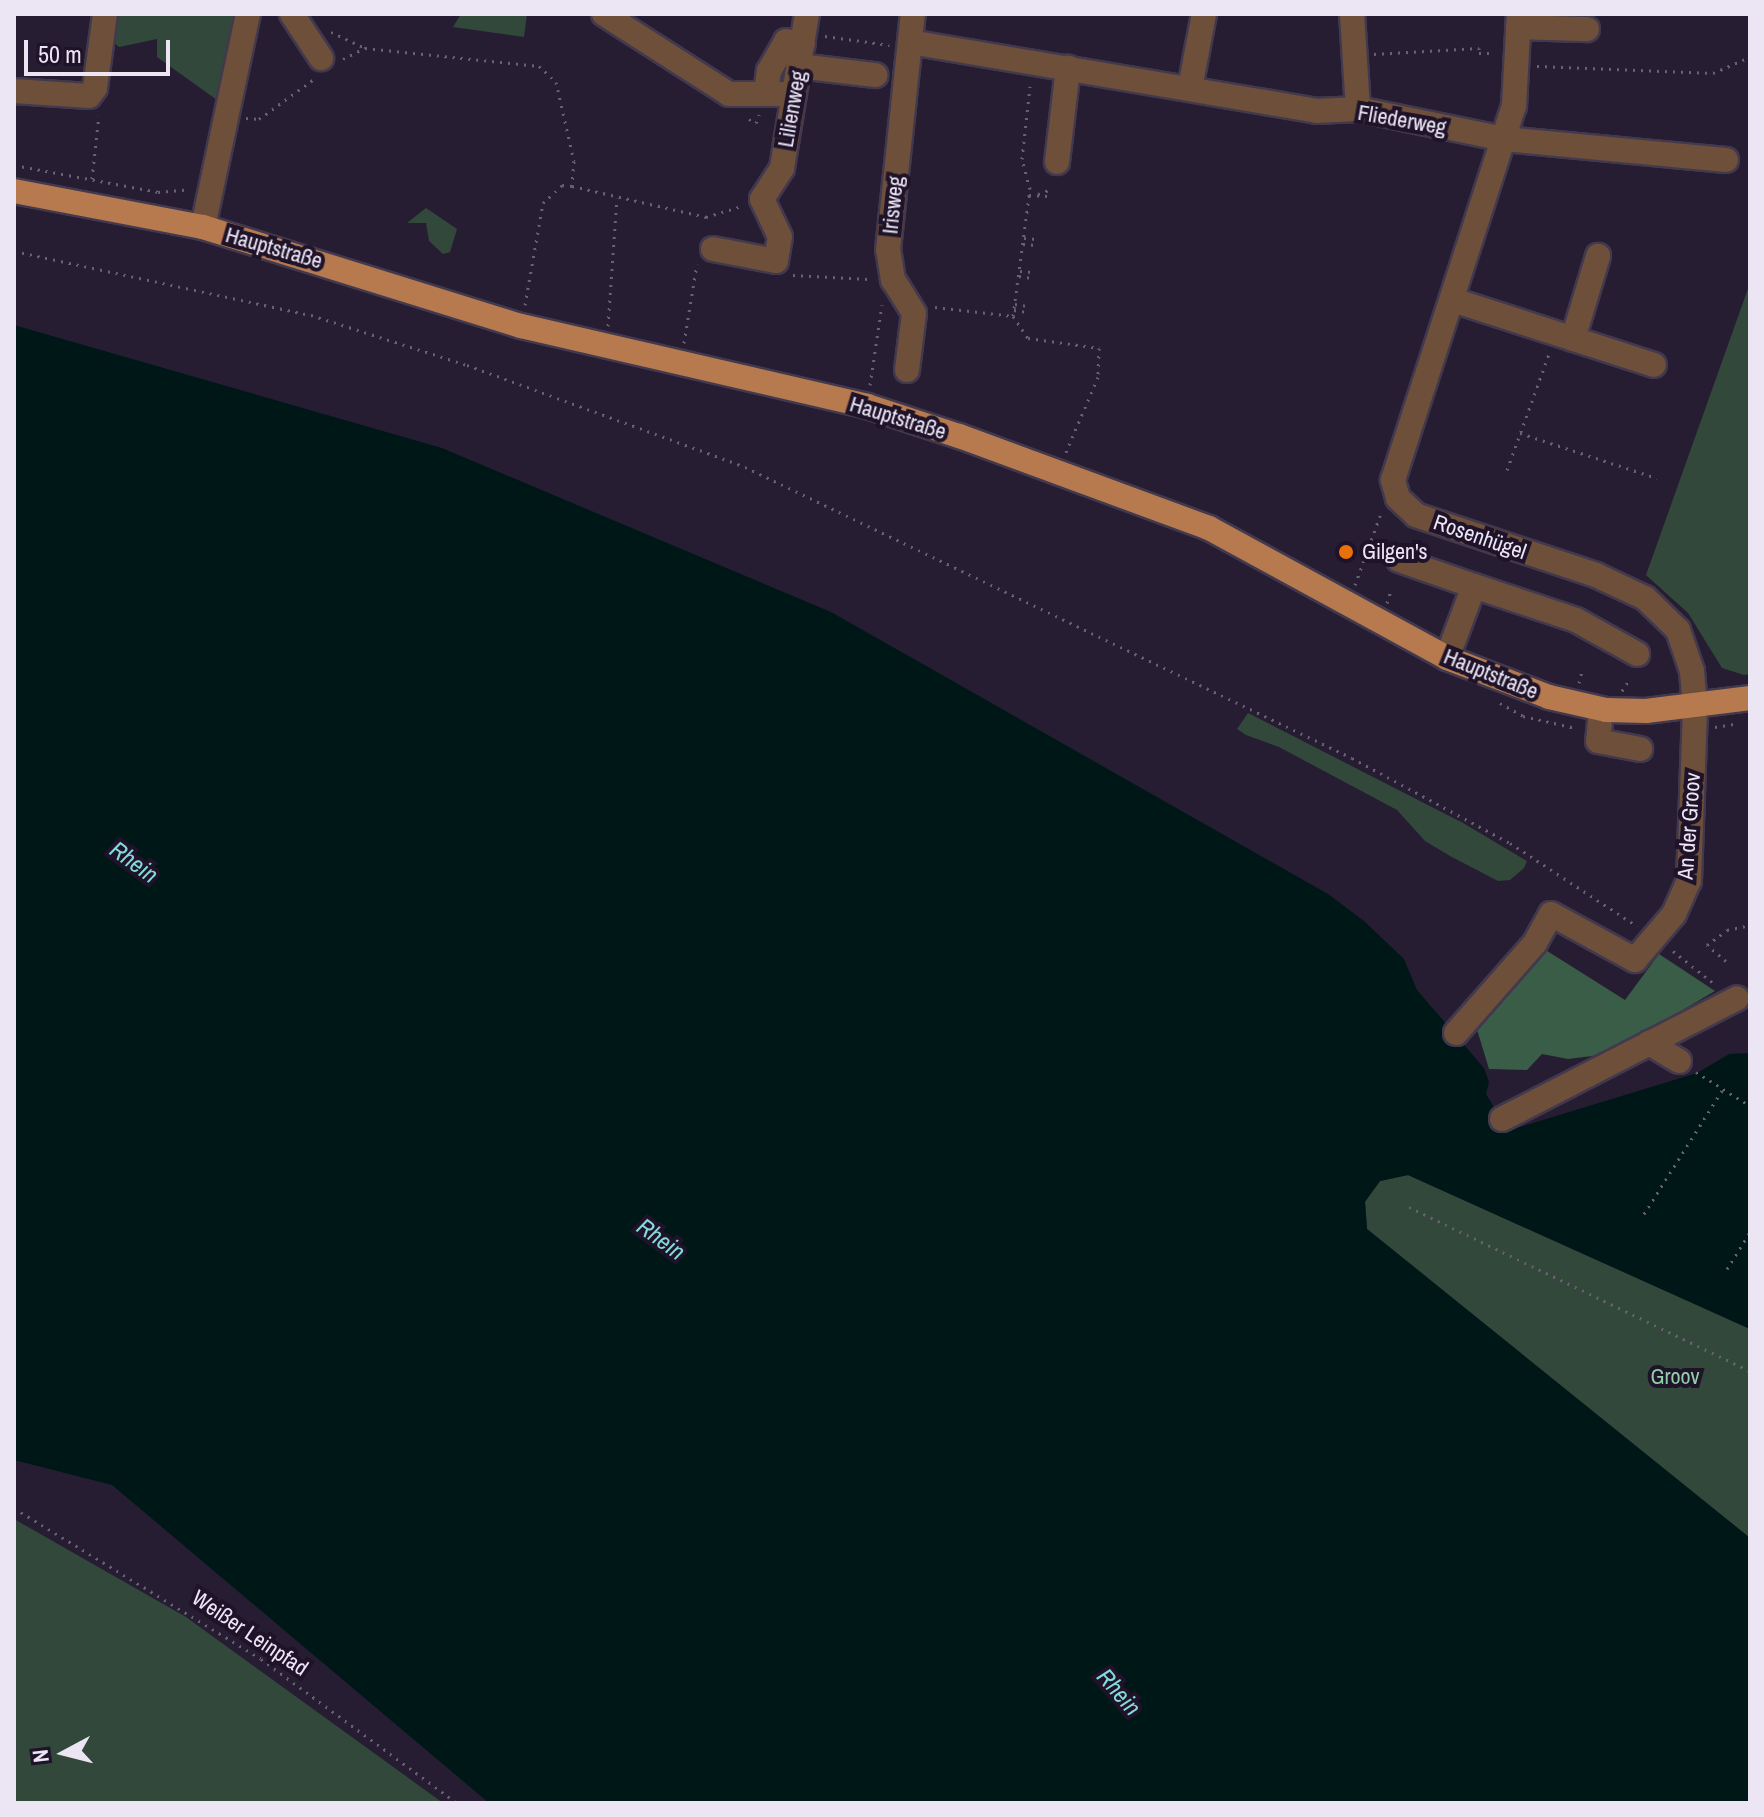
<!DOCTYPE html>
<html>
<head>
<meta charset="utf-8">
<style>
	body { margin:0 }
	#map { position:relative; width:1764px; height:1817px; overflow:hidden; background:#271d33; font-family:"Archivo Narrow",sans-serif }
	div>[style] { position:absolute }
	.green>* { inset:0; background:#31483a }
	.forest>* { inset:0; background:#3a5d47 }
	.water>* { inset:0; background:#001717 }
	.path>* { height:3px; margin-top:-1.5px; transform-origin:0; background:repeating-linear-gradient(90deg,#696074 0 2px,transparent 0 8px) }
	.roads { filter:drop-shadow(2px 0 #42394e) drop-shadow(-2px 0 #42394e) drop-shadow(0 2px #42394e) drop-shadow(0 -2px #42394e) }
	.minor>* { height:24px; margin:-12px; padding:0 12px; transform-origin:12px; border-radius:12px; background:#6d4f3a }
	.major>* { height:24px; margin:-12px; padding:0 12px; transform-origin:12px; border-radius:12px; background:#b77a4e }
	.dots>* { width:22px; height:22px; translate:-50% -50%; box-sizing:border-box; border:4px solid #1e1329; border-radius:50% }
	span { translate:-50% -50%; white-space:nowrap; text-align:center; line-height:1.15; -webkit-text-stroke:8px #1e1329; paint-order:stroke }
	.street-label { font-size:22px; color:#ebe5f4 }
	.poi-label { font-size:22px; color:#ebe5f4 }
	.left { translate:0 -50%; text-align:left }
	.park-label { font-size:22px; color:#91cfa8 }
	.water-label { font-size:24px; color:#83dadb; font-style:italic }
	.frame { position:absolute; inset:0; border:16px solid #ebe5f4; pointer-events:none }
	.north { position:absolute; left:24px; top:1713px; width:80px; height:80px; -webkit-text-stroke:6px #1e1329; paint-order:stroke; rotate:263deg; font-size:22px; font-weight:700; line-height:32px; text-align:center; color:#ebe5f4 }
	.north::after { content:''; display:block; margin:auto; width:28px; height:36px; background:#ebe5f4; clip-path:polygon(50% 0,100% 100%,50% 72%,0 100%) }
	.scale { position:absolute; left:24px; top:40px; width:146px; height:36px; box-sizing:border-box; border:4px solid #ebe5f4; border-top:0; padding-left:10px; font-size:24px; line-height:28px; white-space:nowrap; color:#ebe5f4; -webkit-text-stroke:6px #1e1329; paint-order:stroke }
</style>
</head>
<body>
<div id="map">
	<div class="green">
		<i style="clip-path:polygon(116px 14px,236px 14px,217px 100px,157px 57px,157px 39px,119px 47px,113px 42px)"></i>
		<i style="clip-path:polygon(461px 14px,527px 14px,524px 37px,453px 27px)"></i>
		<i style="clip-path:polygon(426px 208px,457px 229px,450px 252px,443px 254px,429px 241px,426px 223px,407px 223px)"></i>
		<i style="clip-path:polygon(1750px 283px,1750px 674px,1744px 675px,1722px 668px,1688px 613px,1646px 575px)"></i>
		<i style="clip-path:polygon(1248px 713px,1463px 823px,1527px 861px,1524px 868px,1510px 880px,1498px 881px,1450px 856px,1425px 841px,1397px 810px,1279px 747px,1246px 735px,1237px 729px)"></i>
		<i style="clip-path:polygon(1408px 1175px,1750px 1329px,1750px 1538px,1367px 1229px,1365px 1201px,1380px 1181px)"></i>
		<i style="clip-path:polygon(14px 1519px,186px 1617px,443px 1803px,14px 1803px)"></i>
	</div>
	<div class="forest">
		<i style="clip-path:polygon(1544px 949px,1625px 1000px,1659px 954px,1715px 991px,1608px 1054px,1568px 1059px,1542px 1054px,1527px 1070px,1489px 1069px,1475px 1023px)"></i>
	</div>
	<div class="water">
		<i style="clip-path:polygon(14px 325px,442px 448px,831px 612px,1328px 894px,1364px 921px,1404px 959px,1417px 990px,1484px 1068px,1489px 1082px,1486px 1094px,1506px 1127px,1520px 1127px,1697px 1073px,1729px 1054px,1750px 1053px,1750px 1329px,1408px 1175px,1380px 1181px,1365px 1202px,1367px 1229px,1750px 1538px,1750px 1803px,489px 1803px,112px 1485px,14px 1460px)"></i>
	</div>
	<div class="path">
		<i style="left:1111px;top:14px;width:1px;rotate:45deg"></i>
		<i style="left:331px;top:32px;width:38px;rotate:25deg"></i>
		<i style="left:365px;top:48px;width:175px;rotate:5.9deg"></i>
		<i style="left:539px;top:66px;width:23px;rotate:43deg"></i>
		<i style="left:556px;top:82px;width:81px;rotate:77.2deg"></i>
		<i style="left:574px;top:161px;width:25px;rotate:95deg"></i>
		<i style="left:572px;top:186px;width:138px;rotate:13deg"></i>
		<i style="left:706px;top:217px;width:37px;rotate:-17deg"></i>
		<i style="left:825px;top:36px;width:65px;rotate:8deg"></i>
		<i style="left:1374px;top:54px;width:105px;rotate:-3.3deg"></i>
		<i style="left:1479px;top:48px;width:5px;rotate:90deg"></i>
		<i style="left:1479px;top:53px;width:15px"></i>
		<i style="left:343px;top:59px;width:25px;rotate:-27deg"></i>
		<i style="left:1537px;top:66px;width:176px;rotate:2.3deg"></i>
		<i style="left:1713px;top:73px;width:40px;rotate:-23.4deg"></i>
		<i style="left:246px;top:118px;width:13px;rotate:4deg"></i>
		<i style="left:259px;top:119px;width:68px;rotate:-36deg"></i>
		<i style="left:749px;top:119px;width:8px;rotate:30deg"></i>
		<i style="left:756px;top:123px;width:9px;rotate:-69deg"></i>
		<i style="left:14px;top:165px;width:147px;rotate:10.6deg"></i>
		<i style="left:158px;top:192px;width:32px;rotate:-5deg"></i>
		<i style="left:92px;top:179px;width:64px;rotate:-83.8deg"></i>
		<i style="left:1038px;top:194px;width:12px;rotate:-20deg"></i>
		<i style="left:1029px;top:195px;width:19px;rotate:3deg"></i>
		<i style="left:1024px;top:238px;width:12px;rotate:5deg"></i>
		<i style="left:1023px;top:244px;width:13px;rotate:4deg"></i>
		<i style="left:14px;top:251px;width:304px;rotate:12.2deg"></i>
		<i style="left:311px;top:315px;width:164px;rotate:17.8deg"></i>
		<i style="left:467px;top:365px;width:296px;rotate:20.1deg"></i>
		<i style="left:745px;top:467px;width:673px;rotate:25.61deg"></i>
		<i style="left:1352px;top:758px;width:179px;rotate:28.3deg"></i>
		<i style="left:1510px;top:843px;width:152px;rotate:33.2deg"></i>
		<i style="left:1020px;top:271px;width:12px;rotate:5deg"></i>
		<i style="left:793px;top:275px;width:76px;rotate:3deg"></i>
		<i style="left:1019px;top:276px;width:12px;rotate:9deg"></i>
		<i style="left:1015px;top:304px;width:12px;rotate:9deg"></i>
		<i style="left:525px;top:305px;width:104px;rotate:-80deg"></i>
		<i style="left:543px;top:203px;width:26px;rotate:-43deg"></i>
		<i style="left:562px;top:185px;width:10px;rotate:6deg"></i>
		<i style="left:935px;top:307px;width:79px;rotate:6.6deg"></i>
		<i style="left:1013px;top:316px;width:128px;rotate:-82.4deg"></i>
		<i style="left:1030px;top:189px;width:31px;rotate:-105deg"></i>
		<i style="left:1022px;top:159px;width:73px;rotate:-83.7deg"></i>
		<i style="left:1014px;top:310px;width:12px;rotate:9deg"></i>
		<i style="left:1013px;top:316px;width:27px;rotate:56deg"></i>
		<i style="left:1028px;top:338px;width:72px;rotate:8deg"></i>
		<i style="left:1099px;top:348px;width:29px;rotate:92deg"></i>
		<i style="left:1098px;top:377px;width:82px;rotate:113.1deg"></i>
		<i style="left:608px;top:326px;width:128px;rotate:-86deg"></i>
		<i style="left:684px;top:343px;width:80px;rotate:-80.7deg"></i>
		<i style="left:870px;top:385px;width:81px;rotate:-81.5deg"></i>
		<i style="left:1520px;top:433px;width:144px;rotate:18.2deg"></i>
		<i style="left:1507px;top:470px;width:123px;rotate:-70.1deg"></i>
		<i style="left:1355px;top:585px;width:77px;rotate:-70.1deg"></i>
		<i style="left:1387px;top:603px;width:13px;rotate:-72deg"></i>
		<i style="left:1579px;top:683px;width:12px;rotate:-76deg"></i>
		<i style="left:1622px;top:691px;width:15px;rotate:-58deg"></i>
		<i style="left:1500px;top:703px;width:26px;rotate:29deg"></i>
		<i style="left:1523px;top:716px;width:54px;rotate:12.8deg"></i>
		<i style="left:1715px;top:727px;width:20px;rotate:-9deg"></i>
		<i style="left:1673px;top:951px;width:56px;rotate:38.5deg"></i>
		<i style="left:1726px;top:961px;width:25px;rotate:-140deg"></i>
		<i style="left:1707px;top:945px;width:25px;rotate:-37deg"></i>
		<i style="left:1727px;top:930px;width:24px;rotate:-12deg"></i>
		<i style="left:1696px;top:1072px;width:64px;rotate:32.2deg"></i>
		<i style="left:1409px;top:1207px;width:378px;rotate:25.7deg"></i>
		<i style="left:1644px;top:1214px;width:148px;rotate:-57.7deg"></i>
		<i style="left:1727px;top:1269px;width:44px;rotate:-58.1deg"></i>
		<i style="left:14px;top:1508px;width:289px;rotate:31.4deg"></i>
		<i style="left:261px;top:1659px;width:243px;rotate:36.3deg"></i>
	</div>
	<div class="roads">
		<div class="minor">
			<i style="left:292px;top:14px;width:53px;rotate:56.6deg"></i>
			<i style="left:604px;top:14px;width:148px;rotate:32.6deg"></i>
			<i style="left:729px;top:94px;width:64px"></i>
			<i style="left:1352px;top:14px;width:95px;rotate:86.4deg"></i>
			<i style="left:1518px;top:27px;width:69px;rotate:1.7deg"></i>
			<i style="left:910px;top:42px;width:412px;rotate:9.6deg"></i>
			<i style="left:1316px;top:111px;width:42px;rotate:-2.7deg"></i>
			<i style="left:1358px;top:109px;width:149px;rotate:11.6deg"></i>
			<i style="left:1504px;top:139px;width:223px;rotate:5.4deg"></i>
			<i style="left:799px;top:66px;width:77px;rotate:6.8deg"></i>
			<i style="left:1190px;top:88px;width:75px;rotate:-79.3deg"></i>
			<i style="left:14px;top:91px;width:75px;rotate:3.8deg"></i>
			<i style="left:89px;top:96px;width:10px;rotate:-53deg"></i>
			<i style="left:95px;top:88px;width:75px;rotate:-82.3deg"></i>
			<i style="left:766px;top:94px;width:23px;rotate:-83deg"></i>
			<i style="left:769px;top:71px;width:34px;rotate:-60deg"></i>
			<i style="left:786px;top:41px;width:17px;rotate:10deg"></i>
			<i style="left:1057px;top:162px;width:95px;rotate:-83.3deg"></i>
			<i style="left:203px;top:227px;width:218px;rotate:-78.1deg"></i>
			<i style="left:713px;top:249px;width:64px;rotate:10.8deg"></i>
			<i style="left:776px;top:261px;width:24px;rotate:-81deg"></i>
			<i style="left:780px;top:237px;width:42px;rotate:-115.3deg"></i>
			<i style="left:762px;top:199px;width:37px;rotate:-57deg"></i>
			<i style="left:782px;top:168px;width:156px;rotate:-80.8deg"></i>
			<i style="left:1453px;top:300px;width:211px;rotate:17.9deg"></i>
			<i style="left:1573px;top:339px;width:87px;rotate:-73.2deg"></i>
			<i style="left:907px;top:370px;width:57px;rotate:-83deg"></i>
			<i style="left:914px;top:313px;width:39px;rotate:-122deg"></i>
			<i style="left:893px;top:280px;width:30px;rotate:-99deg"></i>
			<i style="left:888px;top:250px;width:237px;rotate:-84deg"></i>
			<i style="left:1399px;top:560px;width:79px;rotate:19.1deg"></i>
			<i style="left:1474px;top:586px;width:77px;rotate:110.6deg"></i>
			<i style="left:1474px;top:586px;width:108px;rotate:18.4deg"></i>
			<i style="left:1576px;top:620px;width:70px;rotate:29.1deg"></i>
			<i style="left:1601px;top:709px;width:32px;rotate:95deg"></i>
			<i style="left:1598px;top:741px;width:43px;rotate:10.8deg"></i>
			<i style="left:1456px;top:1033px;width:120px;rotate:-48.7deg"></i>
			<i style="left:1535px;top:943px;width:33px;rotate:-61deg"></i>
			<i style="left:1551px;top:914px;width:96px;rotate:28.7deg"></i>
			<i style="left:1635px;top:960px;width:60px;rotate:-49.7deg"></i>
			<i style="left:1674px;top:914px;width:36px;rotate:-66deg"></i>
			<i style="left:1689px;top:881px;width:175px;rotate:-88deg"></i>
			<i style="left:1695px;top:706px;width:35px;rotate:-95deg"></i>
			<i style="left:1692px;top:671px;width:43px;rotate:-108.9deg"></i>
			<i style="left:1678px;top:630px;width:46px;rotate:-135.9deg"></i>
			<i style="left:1645px;top:598px;width:54px;rotate:-154.9deg"></i>
			<i style="left:1596px;top:575px;width:190px;rotate:-161.6deg"></i>
			<i style="left:1416px;top:515px;width:25px;rotate:-137deg"></i>
			<i style="left:1398px;top:498px;width:19px;rotate:-106deg"></i>
			<i style="left:1393px;top:480px;width:393px;rotate:-72.1deg"></i>
			<i style="left:1514px;top:106px;width:92px;rotate:-86.9deg"></i>
			<i style="left:1649px;top:1043px;width:35px;rotate:31deg"></i>
			<i style="left:1502px;top:1119px;width:264px;rotate:-27.2deg"></i>
		</div>
		<div class="major">
			<i style="left:14px;top:191px;width:192px;rotate:10.8deg"></i>
			<i style="left:203px;top:227px;width:333px;rotate:17.3deg"></i>
			<i style="left:521px;top:326px;width:355px;rotate:13deg"></i>
			<i style="left:867px;top:406px;width:97px;rotate:18.1deg"></i>
			<i style="left:959px;top:436px;width:266px;rotate:20.2deg"></i>
			<i style="left:1209px;top:528px;width:271px;rotate:28.6deg"></i>
			<i style="left:1447px;top:658px;width:109px;rotate:20.9deg"></i>
			<i style="left:1549px;top:697px;width:58px;rotate:12.8deg"></i>
			<i style="left:1606px;top:710px;width:40px;rotate:1.4deg"></i>
			<i style="left:1646px;top:711px;width:105px;rotate:-7.1deg"></i>
		</div>
	</div>
	<div class="dots">
		<i style="left:1346px;top:552px;background:#e8710a"></i>
	</div>
	<div class="street-label">
		<span style="left:792px;top:109px;rotate:-80deg">Lilienweg</span>
		<span style="left:1402px;top:120px;rotate:10deg">Fliederweg</span>
		<span style="left:893px;top:205px;rotate:-84deg">Irisweg</span>
		<span style="left:274px;top:248px;rotate:16deg">Hauptstraße</span>
		<span style="left:898px;top:418px;rotate:17deg">Hauptstraße</span>
		<span style="left:1480px;top:537px;rotate:19deg">Rosenhügel</span>
		<span style="left:1491px;top:674px;rotate:22deg">Hauptstraße</span>
		<span style="left:1689px;top:826px;rotate:-86deg">An der Groov</span>
		<span style="left:250px;top:1633px;rotate:34deg">Weißer Leinpfad</span>
	</div>
	<div class="poi-label">
		<span class="left" style="left:1362px;top:552px">Gilgen's</span>
	</div>
	<div class="park-label">
		<span style="left:1675px;top:1377px">Groov</span>
	</div>
	<div class="water-label">
		<span style="left:134px;top:862px;rotate:36deg">Rhein</span>
		<span style="left:661px;top:1239px;rotate:36deg">Rhein</span>
		<span style="left:1119px;top:1692px;rotate:49deg">Rhein</span>
	</div>
	<div class="frame"></div>
	<div class="north">N</div>
	<div class="scale">50 m</div>
</div>
</body>
</html>
